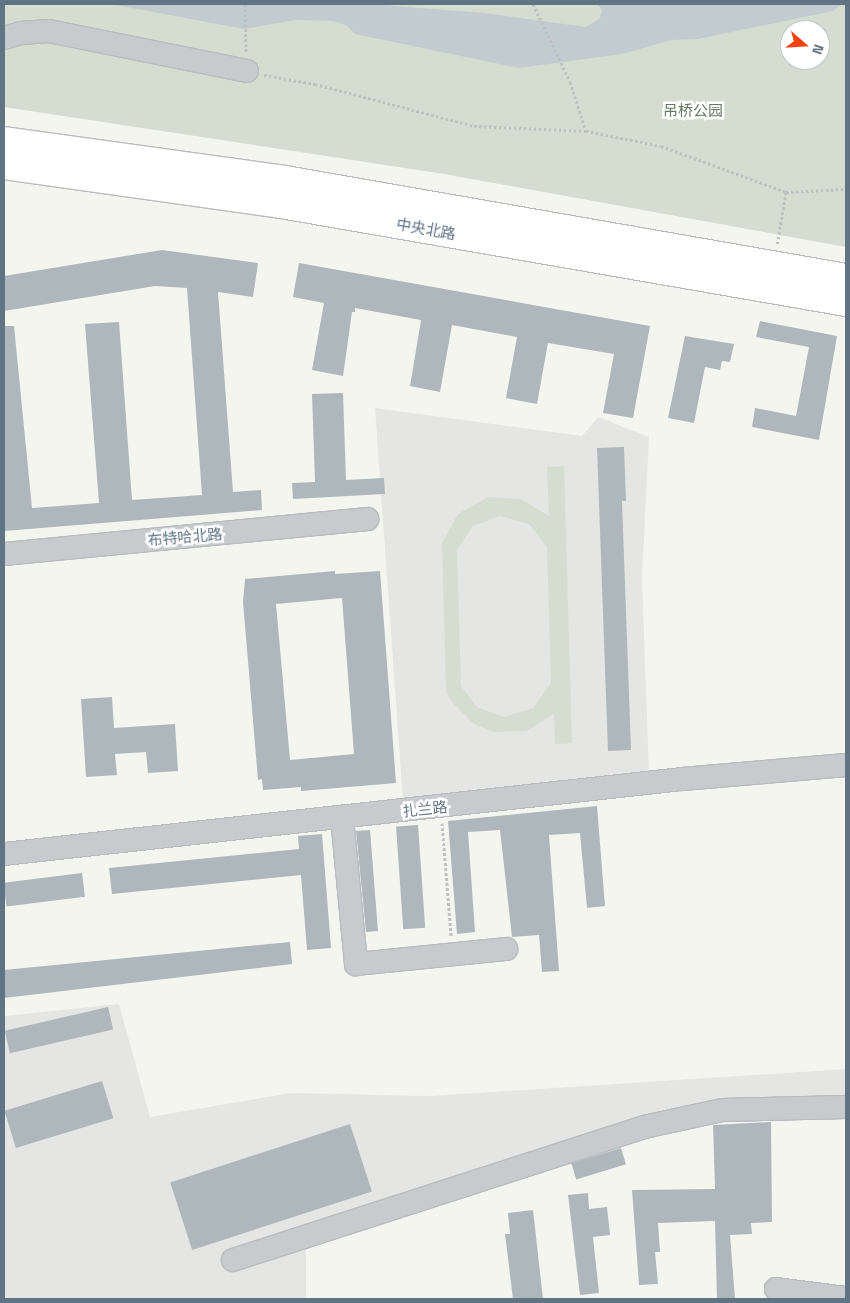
<!DOCTYPE html>
<html>
<head>
<meta charset="utf-8">
<style>
	body { margin:0 }
	#map { position:relative; width:850px; height:1303px; overflow:hidden; background:#f5f5f0; font-family:"Titillium Web","Noto Sans SC",sans-serif }
	div>[style] { position:absolute }
	.built>* { inset:0; background:#e5e6e3 }
	.green>* { inset:0; background:#d5ddd0 }
	.water>* { inset:0; background:#c1ccd1 }
	.building>* { inset:0; background:#aeb7bb; transform-origin:0 0 }
	.path>* { height:3px; margin-top:-1.5px; transform-origin:0; background:repeating-linear-gradient(90deg,#bec0c2 0 2.5px,transparent 0 5px) }
	.roads { filter:drop-shadow(1px 0 #b8bcbf) drop-shadow(-1px 0 #b8bcbf) drop-shadow(0 1px #b8bcbf) drop-shadow(0 -1px #b8bcbf) }
	.minor>* { height:22px; margin:-11px; padding:0 11px; transform-origin:11px; border-radius:11px; background:#c8cbce }
	.major>* { height:28px; margin:-14px; padding:0 14px; transform-origin:14px; border-radius:14px; background:#fff }
	span { translate:-50% -50%; white-space:nowrap; text-align:center; line-height:1.15; -webkit-text-stroke:5px #fff; paint-order:stroke }
	.park-label { font-size:15px; color:#657b60 }
	.street-label { font-size:15px; color:#607484 }
	.frame { position:absolute; inset:0; border:5px solid #607484; pointer-events:none }
	.north { position:absolute; left:780px; top:20px; width:50px; height:50px; box-sizing:border-box; background:#fff; border:1px solid #bfc7ce; border-radius:50%; rotate:109deg; font-size:14px; font-weight:700; line-height:20px; text-align:center; color:#607484 }
	.north::after { content:''; display:block; margin:auto; width:18px; height:22px; background:#f44310; clip-path:polygon(50% 0,100% 100%,50% 72%,0 100%) }
</style>
</head>
<body>
<div id="map">
	<div class="built">
		<i style="clip-path:polygon(375px 408px,582px 436px,598px 417px,649px 437px,642px 579px,649px 773px,403px 801px)"></i>
		<i style="clip-path:polygon(119px 1004px,150px 1117px,291px 1093px,431px 1096px,846px 1069px,846px 1095px,777px 1099px,448px 1200px,306px 1247px,306px 1299px,4px 1299px,4px 1016px)"></i>
	</div>
	<div class="green">
		<i style="clip-path:polygon(evenodd,4px 4px,846px 4px,846px 247px,444px 174px,4px 107px,4px 4px,790px 30px,820px 30px,820px 60px,790px 60px,790px 30px)"></i>
		<i style="clip-path:polygon(evenodd,564px 466px,572px 743px,555px 744px,554px 714px,526px 731px,494px 732px,474px 724px,451px 701px,446px 691px,442px 543px,458px 514px,488px 497px,521px 499px,549px 516px,547px 467px,564px 466px,500px 516px,529px 524px,547px 547px,551px 683px,533px 708px,504px 717px,477px 707px,461px 686px,457px 550px,473px 526px,500px 516px)"></i>
	</div>
	<div class="water">
		<i style="clip-path:polygon(111px 4px,370px 4px,484px 13px,586px 27px,600px 18px,602px 10px,597px 4px,842px 4px,833px 11px,698px 39px,672px 40px,622px 54px,519px 68px,355px 34px,346px 25px,333px 21px,295px 20px,244px 29px)"></i>
	</div>
	<div class="building">
		<i style="clip-path:polygon(162px 250px,258px 263px,253px 297px,218px 292px,233px 492px,261px 490px,262px 510px,4px 531px,4px 326px,14px 326px,32px 508px,99px 503px,85px 324px,119px 322px,132px 500px,202px 495px,187px 288px,155px 286px,4px 311px,4px 276px)"></i>
		<i style="clip-path:polygon(299px 263px,650px 326px,633px 418px,603px 413px,614px 354px,548px 343px,537px 404px,506px 398px,517px 337px,452px 325px,440px 392px,410px 386px,421px 320px,355px 308px,355px 312px,352px 312px,343px 376px,312px 370px,324px 303px,293px 297px)"></i>
		<i style="clip-path:polygon(760px 321px,837px 336px,819px 440px,752px 427px,755px 408px,796px 416px,809px 347px,756px 337px)"></i>
		<i style="clip-path:polygon(685px 336px,734px 344px,730px 362px,722px 361px,720px 370px,705px 367px,694px 423px,668px 418px)"></i>
		<i style="clip-path:polygon(343px 393px,346px 480px,384px 478px,385px 494px,293px 499px,292px 483px,315px 482px,312px 394px)"></i>
		<i style="clip-path:polygon(624px 447px,626px 501px,622px 501px,631px 750px,608px 751px,597px 448px)"></i>
		<i style="clip-path:polygon(evenodd,335px 571px,335px 574px,380px 571px,396px 783px,301px 791px,301px 787px,263px 790px,262px 779px,258px 780px,243px 602px,245px 579px,335px 571px,342px 598px,354px 754px,290px 760px,276px 604px,342px 598px)"></i>
		<i style="clip-path:polygon(112px 697px,114px 728px,175px 724px,178px 771px,148px 773px,146px 752px,115px 754px,117px 775px,86px 777px,81px 699px)"></i>
		<i style="clip-path:polygon(597px 806px,605px 906px,587px 908px,580px 833px,549px 835px,559px 971px,542px 972px,539px 935px,512px 937px,500px 830px,468px 832px,475px 932px,457px 934px,448px 821px)"></i>
		<i style="left:418px;top:825px;width:103px;height:22px;rotate:86deg"></i>
		<i style="clip-path:polygon(370px 830px,378px 931px,366px 932px,356px 831px)"></i>
		<i style="clip-path:polygon(322px 834px,331px 948px,307px 950px,301px 875px,112px 894px,109px 868px,299px 849px,298px 836px)"></i>
		<i style="left:82px;top:873px;width:24px;height:79px;rotate:83deg"></i>
		<i style="clip-path:polygon(290px 942px,292px 964px,4px 998px,4px 970px)"></i>
		<i style="left:108px;top:1007px;width:23px;height:106px;rotate:77deg"></i>
		<i style="left:102px;top:1081px;width:39px;height:102px;rotate:73deg"></i>
		<i style="clip-path:polygon(771px 1122px,772px 1222px,751px 1223px,752px 1234px,730px 1235px,735px 1299px,717px 1299px,715px 1221px,658px 1223px,660px 1252px,655px 1252px,658px 1284px,639px 1285px,632px 1190px,715px 1189px,713px 1125px)"></i>
		<i style="left:350px;top:1124px;width:71px;height:189px;rotate:72deg"></i>
		<i style="left:621px;top:1148px;width:17px;height:52px;rotate:73deg"></i>
		<i style="clip-path:polygon(588px 1193px,589px 1209px,607px 1207px,610px 1235px,593px 1237px,599px 1293px,580px 1295px,568px 1195px)"></i>
		<i style="clip-path:polygon(533px 1210px,543px 1299px,513px 1299px,505px 1234px,510px 1234px,508px 1213px)"></i>
	</div>
	<div class="path">
		<i style="left:245px;top:4px;width:49px;rotate:88.8deg"></i>
		<i style="left:533px;top:4px;width:86px;rotate:64.6deg"></i>
		<i style="left:570px;top:82px;width:52px;rotate:71.9deg"></i>
		<i style="left:264px;top:75px;width:52px;rotate:10deg"></i>
		<i style="left:315px;top:84px;width:164px;rotate:14.8deg"></i>
		<i style="left:474px;top:126px;width:112px;rotate:2.6deg"></i>
		<i style="left:586px;top:131px;width:76px;rotate:11.3deg"></i>
		<i style="left:661px;top:146px;width:133px;rotate:20.2deg"></i>
		<i style="left:786px;top:192px;width:54px;rotate:99.6deg"></i>
		<i style="left:786px;top:192px;width:60px;rotate:-2.9deg"></i>
		<i style="left:442px;top:823px;width:113px;rotate:85.4deg"></i>
	</div>
	<div class="roads">
		<div class="minor">
			<i style="left:4px;top:38px;width:18px;rotate:-16deg"></i>
			<i style="left:21px;top:33px;width:28px;rotate:-4deg"></i>
			<i style="left:49px;top:31px;width:202px;rotate:11.4deg"></i>
			<i style="left:4px;top:554px;width:365px;rotate:-5.5deg"></i>
			<i style="left:342px;top:818px;width:147px;rotate:84.5deg"></i>
			<i style="left:356px;top:964px;width:151px;rotate:-5.7deg"></i>
			<i style="left:4px;top:854px;width:682px;rotate:-6.31deg"></i>
			<i style="left:682px;top:779px;width:165px;rotate:-4.9deg"></i>
			<i style="left:233px;top:1260px;width:432px;rotate:-17.9deg"></i>
			<i style="left:644px;top:1127px;width:80px;rotate:-12.3deg"></i>
			<i style="left:722px;top:1110px;width:124px;rotate:-1.4deg"></i>
			<i style="left:776px;top:1289px;width:71px;rotate:7.3deg"></i>
		</div>
		<div class="major">
			<i style="left:4px;top:141px;width:284px;rotate:7.9deg"></i>
			<i style="left:285px;top:180px;width:569px;rotate:9.91deg"></i>
			<i style="left:4px;top:165px;width:280px;rotate:8deg"></i>
			<i style="left:281px;top:204px;width:573px;rotate:9.84deg"></i>
		</div>
	</div>
	<div class="park-label">
		<span style="left:693px;top:111px">吊桥公园</span>
	</div>
	<div class="street-label">
		<span style="left:426px;top:229px;rotate:10deg">中央北路</span>
		<span style="left:185px;top:537px;rotate:-5deg">布特哈北路</span>
		<span style="left:425px;top:809px;rotate:-6deg">扎兰路</span>
	</div>
	<div class="frame"></div>
	<div class="north">N</div>
</div>
</body>
</html>
